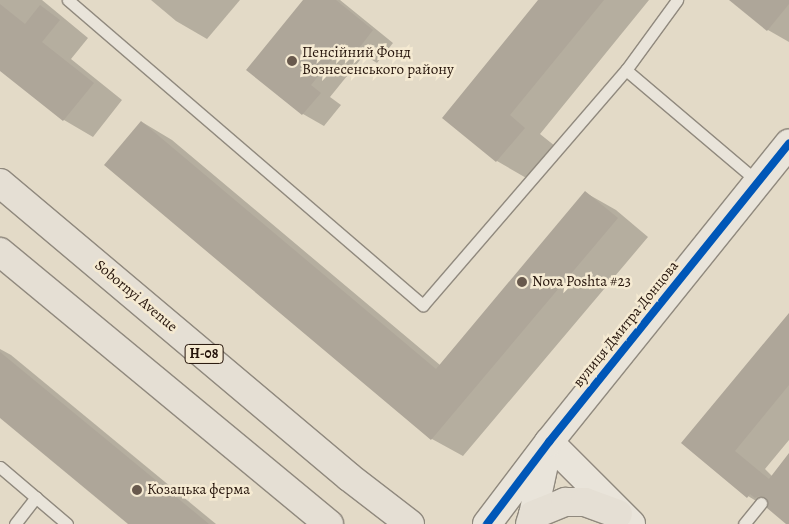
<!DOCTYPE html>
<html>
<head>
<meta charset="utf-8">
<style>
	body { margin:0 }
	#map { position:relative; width:789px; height:524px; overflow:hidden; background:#e3dac7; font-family:Alegreya,serif }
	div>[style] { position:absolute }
	.shadow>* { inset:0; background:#0003 }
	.building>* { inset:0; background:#aea699 }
	.roads { filter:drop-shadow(1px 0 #90897e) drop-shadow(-1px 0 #90897e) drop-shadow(0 1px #90897e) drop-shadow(0 -1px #90897e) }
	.service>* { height:11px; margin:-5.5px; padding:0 5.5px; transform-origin:5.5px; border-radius:5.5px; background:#e9e4da }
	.tertiary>* { height:28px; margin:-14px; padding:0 14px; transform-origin:14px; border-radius:14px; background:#e9e4da }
	.primary>* { height:28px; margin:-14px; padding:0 14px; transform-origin:14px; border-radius:14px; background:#e5dfd4 }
	.cycleway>* { height:8px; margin:-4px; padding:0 4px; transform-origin:4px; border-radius:4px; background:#0057b8 }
	.dots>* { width:14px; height:14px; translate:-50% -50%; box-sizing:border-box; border:2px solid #f5ead2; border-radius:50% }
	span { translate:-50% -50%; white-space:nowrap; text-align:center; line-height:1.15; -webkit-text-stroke:5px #f5ead2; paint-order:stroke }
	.shield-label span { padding:1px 4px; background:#f5ead2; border:1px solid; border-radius:4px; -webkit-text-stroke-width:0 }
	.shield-label { font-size:14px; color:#25140b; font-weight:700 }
	.poi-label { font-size:15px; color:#25140b }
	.left { translate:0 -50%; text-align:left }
	.street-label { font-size:15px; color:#25140b }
</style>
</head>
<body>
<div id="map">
	<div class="shadow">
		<i style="clip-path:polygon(0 0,42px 0,88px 38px,71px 59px,122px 100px,93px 137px,64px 120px,0 69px)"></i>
		<i style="clip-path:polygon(151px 0,240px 0,207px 39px,176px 21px)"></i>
		<i style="clip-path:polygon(305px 0,340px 0,393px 43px,377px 63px,364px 55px,330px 97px,341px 105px,324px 126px,303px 114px,248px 70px)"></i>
		<i style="clip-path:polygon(540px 0,649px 0,540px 134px,555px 146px,528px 179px,497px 161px,444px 118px)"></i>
		<i style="clip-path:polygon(731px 0,789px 0,789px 42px,768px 30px)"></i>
		<i style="clip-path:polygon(142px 122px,172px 140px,440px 365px,586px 193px,616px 210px,648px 237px,463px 456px,432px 439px)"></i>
		<i style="clip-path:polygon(789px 315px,789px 440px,765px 469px,772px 476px,789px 465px,788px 524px,771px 510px,748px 496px,683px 443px)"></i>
		<i style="clip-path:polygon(0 349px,11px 355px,216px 524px,130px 524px,0 416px)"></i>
	</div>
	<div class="building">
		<i style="clip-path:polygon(303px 0,336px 0,373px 30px,356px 52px,345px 43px,311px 85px,321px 93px,302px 115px,246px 70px)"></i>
		<i style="clip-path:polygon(538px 0,604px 0,510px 115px,525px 128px,496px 162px,442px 118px)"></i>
		<i style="clip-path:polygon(729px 0,789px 0,789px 4px,767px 31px)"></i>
		<i style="clip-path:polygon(0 4px,25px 24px,40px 5px,60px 20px,42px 42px,94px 83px,63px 121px,0 71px)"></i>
		<i style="clip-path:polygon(141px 121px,436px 369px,585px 191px,618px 218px,431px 440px,104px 165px)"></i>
		<i style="clip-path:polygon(789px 313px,789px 385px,735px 451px,769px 479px,789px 453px,789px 524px,786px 524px,767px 508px,768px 501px,765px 497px,759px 496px,755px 498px,750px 494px,747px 498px,681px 443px)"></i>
		<i style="clip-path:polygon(0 352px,209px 524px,128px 524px,0 418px)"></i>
	</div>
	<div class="roads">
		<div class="service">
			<i style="left:68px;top:0;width:468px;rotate:40.7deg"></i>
			<i style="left:423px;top:305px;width:311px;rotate:-49.2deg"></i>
			<i style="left:626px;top:70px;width:173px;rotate:40.3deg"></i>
			<i style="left:626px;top:70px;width:87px;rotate:-53.9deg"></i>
			<i style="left:0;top:467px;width:88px;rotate:40.4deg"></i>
			<i style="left:15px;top:524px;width:34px;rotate:-52deg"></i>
			<i style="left:744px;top:524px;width:27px;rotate:-51deg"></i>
		</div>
		<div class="tertiary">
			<i style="left:549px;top:442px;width:116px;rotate:45deg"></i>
			<i style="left:533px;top:515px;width:66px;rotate:-77.8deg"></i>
			<i style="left:487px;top:524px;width:103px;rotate:-52.9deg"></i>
			<i style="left:549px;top:442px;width:383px;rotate:-51.2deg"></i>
		</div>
		<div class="primary">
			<i style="left:0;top:183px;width:456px;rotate:40.1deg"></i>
			<i style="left:349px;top:477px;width:77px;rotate:37.6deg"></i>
			<i style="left:0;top:252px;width:427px;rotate:39.6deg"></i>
			<i style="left:530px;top:524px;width:9px;rotate:-72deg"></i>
			<i style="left:533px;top:515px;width:35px;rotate:-22deg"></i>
			<i style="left:565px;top:502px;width:20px"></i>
			<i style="left:585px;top:502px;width:35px;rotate:20deg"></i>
		</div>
	</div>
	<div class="cycleway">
		<i style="left:487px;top:524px;width:103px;rotate:-52.9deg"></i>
		<i style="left:549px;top:442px;width:383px;rotate:-51.2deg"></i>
	</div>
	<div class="dots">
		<i style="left:292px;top:61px;background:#68594d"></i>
		<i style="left:522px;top:282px;background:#68594d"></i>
		<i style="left:137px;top:490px;background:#68594d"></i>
	</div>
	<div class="shield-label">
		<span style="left:204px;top:354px">Н-08</span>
	</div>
	<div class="poi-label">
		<span class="left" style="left:302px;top:61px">Пенсійний Фонд<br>Вознесенського району</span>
		<span class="left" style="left:532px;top:282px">Nova Poshta #23</span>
		<span class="left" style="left:147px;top:490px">Козацька ферма</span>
	</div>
	<div class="street-label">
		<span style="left:136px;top:296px;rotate:40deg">Sobornyi Avenue</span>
		<span style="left:626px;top:324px;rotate:-51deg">вулиця Дмитра Донцова</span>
	</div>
</div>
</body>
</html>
